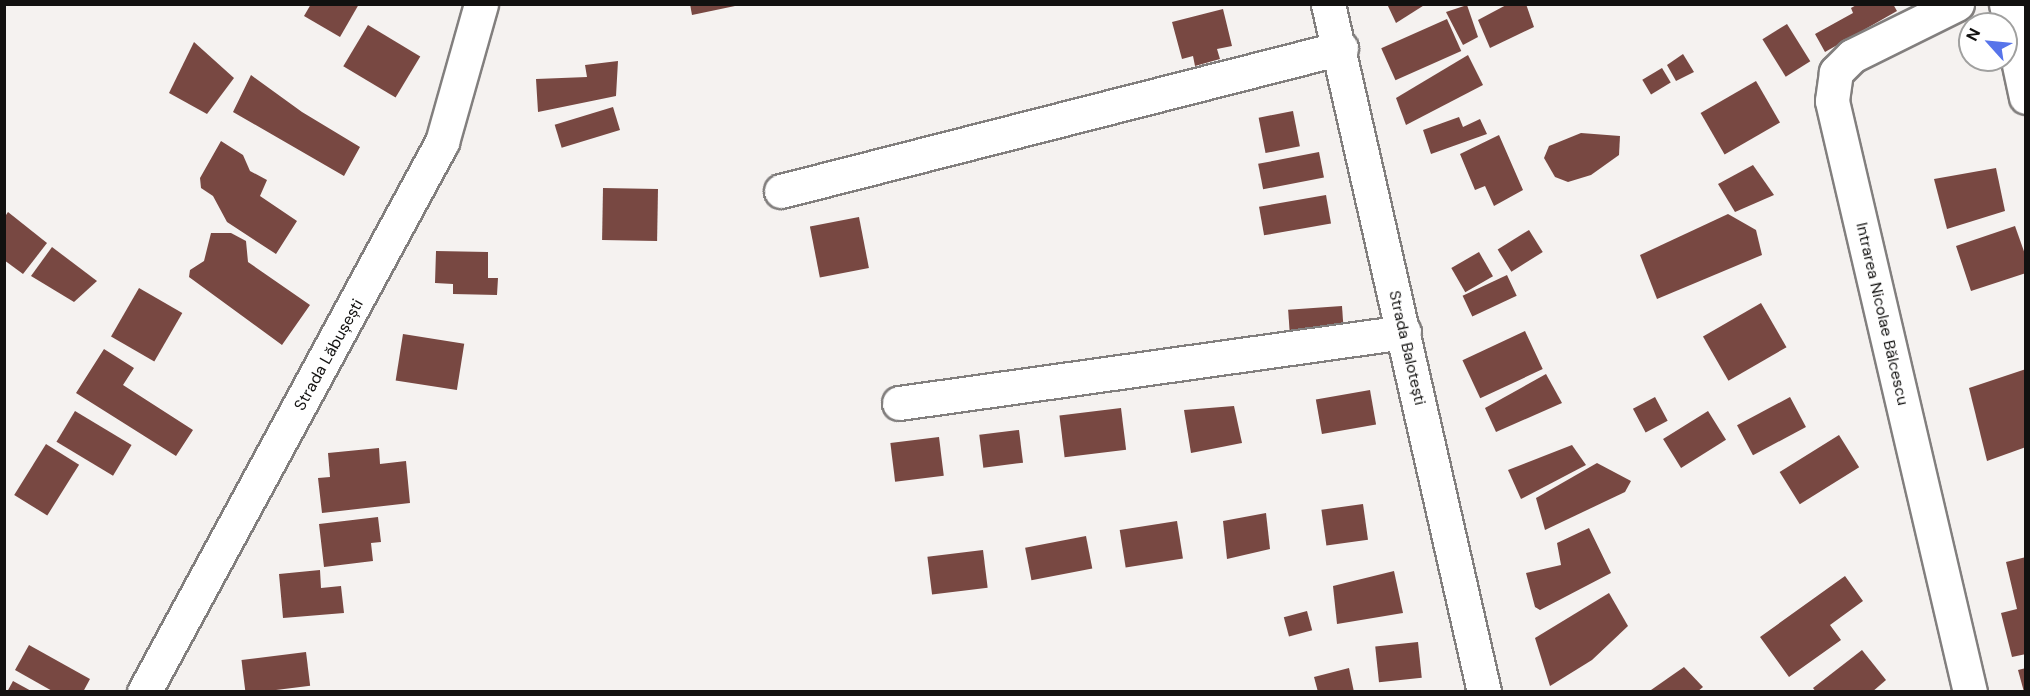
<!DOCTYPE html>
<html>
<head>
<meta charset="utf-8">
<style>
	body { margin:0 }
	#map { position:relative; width:2030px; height:696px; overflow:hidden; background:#f5f2f0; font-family:"DM Sans",sans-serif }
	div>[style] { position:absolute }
	.building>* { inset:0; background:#784842; transform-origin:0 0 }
	.roads { filter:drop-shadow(2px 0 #827f7e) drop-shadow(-2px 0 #827f7e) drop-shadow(0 2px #827f7e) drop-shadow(0 -2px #827f7e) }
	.minor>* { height:33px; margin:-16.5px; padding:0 16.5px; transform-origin:16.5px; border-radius:16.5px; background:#fff }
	span { translate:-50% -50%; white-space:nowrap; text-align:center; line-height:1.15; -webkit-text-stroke:6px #fff; paint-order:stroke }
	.street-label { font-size:16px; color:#121110 }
	.frame { position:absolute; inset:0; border:6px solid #121110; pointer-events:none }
	.north { position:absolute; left:1958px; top:12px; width:60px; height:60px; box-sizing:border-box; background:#fff; border:2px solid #a0a09f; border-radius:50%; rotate:297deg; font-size:16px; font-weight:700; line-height:24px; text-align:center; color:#121110 }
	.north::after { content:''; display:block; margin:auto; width:21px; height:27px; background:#5774ea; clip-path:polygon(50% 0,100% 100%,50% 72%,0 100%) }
</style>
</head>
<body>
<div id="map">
	<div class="building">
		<i style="clip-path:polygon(311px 4px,359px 4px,340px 37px,304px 16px)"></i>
		<i style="clip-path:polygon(690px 4px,735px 4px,735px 6px,692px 15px)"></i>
		<i style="clip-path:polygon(1387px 4px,1426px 4px,1396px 23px)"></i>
		<i style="clip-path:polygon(1508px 4px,1526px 4px,1534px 27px,1490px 48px,1478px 20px)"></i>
		<i style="clip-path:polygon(1858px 4px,1893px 4px,1897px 11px,1825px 52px,1815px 34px,1853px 13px,1851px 8px)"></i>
		<i style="clip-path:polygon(1467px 5px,1478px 37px,1463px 45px,1446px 12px)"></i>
		<i style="clip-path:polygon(1223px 9px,1232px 46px,1217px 49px,1220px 59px,1195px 66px,1193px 56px,1182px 59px,1172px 22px)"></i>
		<i style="left:1447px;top:19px;width:35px;height:72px;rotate:66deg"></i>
		<i style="left:1787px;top:24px;width:44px;height:29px;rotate:58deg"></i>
		<i style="left:368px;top:25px;width:61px;height:48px;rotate:31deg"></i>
		<i style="clip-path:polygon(194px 42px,234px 78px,207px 114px,169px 93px)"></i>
		<i style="clip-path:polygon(1683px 54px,1694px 72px,1676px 81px,1667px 65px)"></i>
		<i style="clip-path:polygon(1468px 55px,1483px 85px,1406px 125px,1396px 98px)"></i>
		<i style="clip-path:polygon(618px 61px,616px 96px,538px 112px,536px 79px,587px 77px,585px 65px)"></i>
		<i style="left:1662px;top:68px;width:17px;height:23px;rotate:59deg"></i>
		<i style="clip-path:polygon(251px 75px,302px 112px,360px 147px,344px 176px,233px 112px)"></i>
		<i style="left:1756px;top:81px;width:48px;height:64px;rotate:60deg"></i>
		<i style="left:613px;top:107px;width:24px;height:61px;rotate:73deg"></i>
		<i style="left:1293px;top:111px;width:36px;height:35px;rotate:79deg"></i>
		<i style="clip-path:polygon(1459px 117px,1463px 127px,1480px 119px,1487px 134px,1431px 154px,1423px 130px)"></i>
		<i style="clip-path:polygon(1581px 133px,1620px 136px,1619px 155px,1591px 175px,1568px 182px,1555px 177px,1544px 158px,1549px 146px)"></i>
		<i style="clip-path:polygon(1499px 135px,1523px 190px,1494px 206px,1485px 186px,1475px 190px,1460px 154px)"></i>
		<i style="clip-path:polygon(221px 141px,243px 155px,250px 171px,267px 180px,260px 196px,297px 221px,276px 254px,227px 222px,213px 196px,201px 188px,200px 178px)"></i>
		<i style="left:1319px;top:152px;width:26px;height:62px;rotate:79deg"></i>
		<i style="clip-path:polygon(1753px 165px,1774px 195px,1735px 212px,1718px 184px)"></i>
		<i style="clip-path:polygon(1996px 168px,2005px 211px,1947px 229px,1934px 179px)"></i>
		<i style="left:603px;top:188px;width:55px;height:52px;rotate:1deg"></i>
		<i style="left:1326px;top:195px;width:29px;height:68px;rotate:80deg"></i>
		<i style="clip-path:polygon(8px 212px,47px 243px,23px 274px,4px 260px,4px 218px)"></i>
		<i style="clip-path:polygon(1728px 214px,1756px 230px,1762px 255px,1657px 299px,1640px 255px)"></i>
		<i style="left:859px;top:217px;width:52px;height:50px;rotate:79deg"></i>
		<i style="clip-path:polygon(2015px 226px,2026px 257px,2026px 273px,1971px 291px,1956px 246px)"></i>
		<i style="left:1529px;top:230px;width:26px;height:37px;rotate:58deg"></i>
		<i style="clip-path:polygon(211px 233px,231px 233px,246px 241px,248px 262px,310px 305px,282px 345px,189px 277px,190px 270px,204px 261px)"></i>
		<i style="clip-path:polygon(52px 247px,97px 281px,74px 302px,31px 276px)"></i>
		<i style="clip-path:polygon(436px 251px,488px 252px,488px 278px,498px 278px,497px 295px,453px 294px,453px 284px,435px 283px)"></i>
		<i style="left:1479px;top:252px;width:28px;height:32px;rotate:60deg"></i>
		<i style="left:1507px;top:275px;width:23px;height:49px;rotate:65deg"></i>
		<i style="left:139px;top:288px;width:50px;height:56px;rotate:30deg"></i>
		<i style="left:1761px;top:303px;width:51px;height:67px;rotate:60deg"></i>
		<i style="left:1342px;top:306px;width:30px;height:54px;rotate:86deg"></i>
		<i style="left:1525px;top:331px;width:42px;height:69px;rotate:65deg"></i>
		<i style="left:403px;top:334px;width:62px;height:47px;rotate:9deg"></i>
		<i style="clip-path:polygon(104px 349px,134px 368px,123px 385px,193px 430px,176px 456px,76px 393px)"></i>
		<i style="clip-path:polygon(2026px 369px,2026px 447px,1987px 461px,1969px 388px)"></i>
		<i style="clip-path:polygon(1546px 374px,1562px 403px,1496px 432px,1485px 408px)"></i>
		<i style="left:1370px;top:390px;width:35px;height:55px;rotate:80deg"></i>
		<i style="left:1655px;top:397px;width:27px;height:25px;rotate:62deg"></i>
		<i style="left:1790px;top:397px;width:34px;height:60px;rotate:62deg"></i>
		<i style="clip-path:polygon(1234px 406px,1242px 443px,1191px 453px,1184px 410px)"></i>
		<i style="left:1121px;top:408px;width:42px;height:62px;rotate:83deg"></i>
		<i style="left:75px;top:411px;width:66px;height:36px;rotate:31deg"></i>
		<i style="left:1708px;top:411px;width:34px;height:53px;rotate:58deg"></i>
		<i style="left:1019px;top:430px;width:33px;height:40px;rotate:83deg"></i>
		<i style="left:1839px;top:435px;width:38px;height:70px;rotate:58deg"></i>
		<i style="left:939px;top:437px;width:39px;height:49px;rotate:83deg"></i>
		<i style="left:46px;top:444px;width:39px;height:60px;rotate:32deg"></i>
		<i style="clip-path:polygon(1572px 445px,1586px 465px,1521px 499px,1508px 470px)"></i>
		<i style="clip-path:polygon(379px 448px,380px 464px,406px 461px,410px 503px,322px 513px,318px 478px,330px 477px,328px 453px)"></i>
		<i style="clip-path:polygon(1597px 463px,1631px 481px,1625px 492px,1545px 530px,1536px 498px)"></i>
		<i style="left:1363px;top:504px;width:36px;height:42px;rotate:82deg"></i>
		<i style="clip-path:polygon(1266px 513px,1270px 549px,1227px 559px,1223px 521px)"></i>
		<i style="clip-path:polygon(378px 517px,381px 542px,371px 543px,373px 561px,324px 567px,319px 524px)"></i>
		<i style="left:1177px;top:521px;width:38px;height:58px;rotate:81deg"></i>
		<i style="clip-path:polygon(1589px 528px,1611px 573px,1540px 610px,1535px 607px,1526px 573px,1561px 565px,1557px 543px)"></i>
		<i style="left:1086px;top:536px;width:33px;height:62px;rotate:79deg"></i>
		<i style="left:983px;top:550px;width:38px;height:56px;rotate:83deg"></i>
		<i style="clip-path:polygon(2026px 557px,2026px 654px,2012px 657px,2001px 613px,2017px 609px,2006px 562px)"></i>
		<i style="clip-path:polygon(320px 570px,321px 588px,341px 586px,344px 613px,283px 618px,279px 574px)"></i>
		<i style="clip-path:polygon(1394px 571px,1403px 613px,1337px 624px,1333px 586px)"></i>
		<i style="clip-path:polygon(1845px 576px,1863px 601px,1830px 625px,1841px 640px,1789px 677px,1760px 637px)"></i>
		<i style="clip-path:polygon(1609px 593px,1628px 626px,1592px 660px,1550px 686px,1535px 638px)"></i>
		<i style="left:1307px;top:611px;width:20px;height:24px;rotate:75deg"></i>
		<i style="left:1418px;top:642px;width:36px;height:43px;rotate:84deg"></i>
		<i style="clip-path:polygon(29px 645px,90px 679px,83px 692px,54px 692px,15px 670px)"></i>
		<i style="clip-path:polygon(1862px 650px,1886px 680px,1872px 692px,1816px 692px,1813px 688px)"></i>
		<i style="left:306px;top:652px;width:34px;height:65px;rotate:83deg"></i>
		<i style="clip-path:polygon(1684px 667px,1703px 687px,1697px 692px,1651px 690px)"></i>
		<i style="clip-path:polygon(1349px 668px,1354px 692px,1318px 692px,1314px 677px)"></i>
		<i style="clip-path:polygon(2026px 668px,2026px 692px,2024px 692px,2018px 670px)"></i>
		<i style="clip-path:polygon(13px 681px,33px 692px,7px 692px)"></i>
	</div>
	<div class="roads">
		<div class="minor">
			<i style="left:1328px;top:4px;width:705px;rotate:77.22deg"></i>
			<i style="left:1957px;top:4px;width:117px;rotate:153.7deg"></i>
			<i style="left:1852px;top:56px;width:23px;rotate:135deg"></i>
			<i style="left:1836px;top:72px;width:29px;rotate:98deg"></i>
			<i style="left:1832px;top:101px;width:607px;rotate:76.86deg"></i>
			<i style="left:2006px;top:4px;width:95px;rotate:77.9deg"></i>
			<i style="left:781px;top:191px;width:578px;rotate:-14.32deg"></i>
			<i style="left:899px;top:403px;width:510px;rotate:-8deg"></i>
			<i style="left:144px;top:692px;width:626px;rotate:-61.55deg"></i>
			<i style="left:442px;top:142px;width:143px;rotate:-74.2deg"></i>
		</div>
	</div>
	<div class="street-label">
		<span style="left:1882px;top:314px;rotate:77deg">Intrarea Nicolae Bălcescu</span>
		<span style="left:1407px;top:348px;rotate:77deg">Strada Balotești</span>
		<span style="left:329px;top:355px;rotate:-61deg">Strada Lăbușești</span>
	</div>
	<div class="frame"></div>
	<div class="north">N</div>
</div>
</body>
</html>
